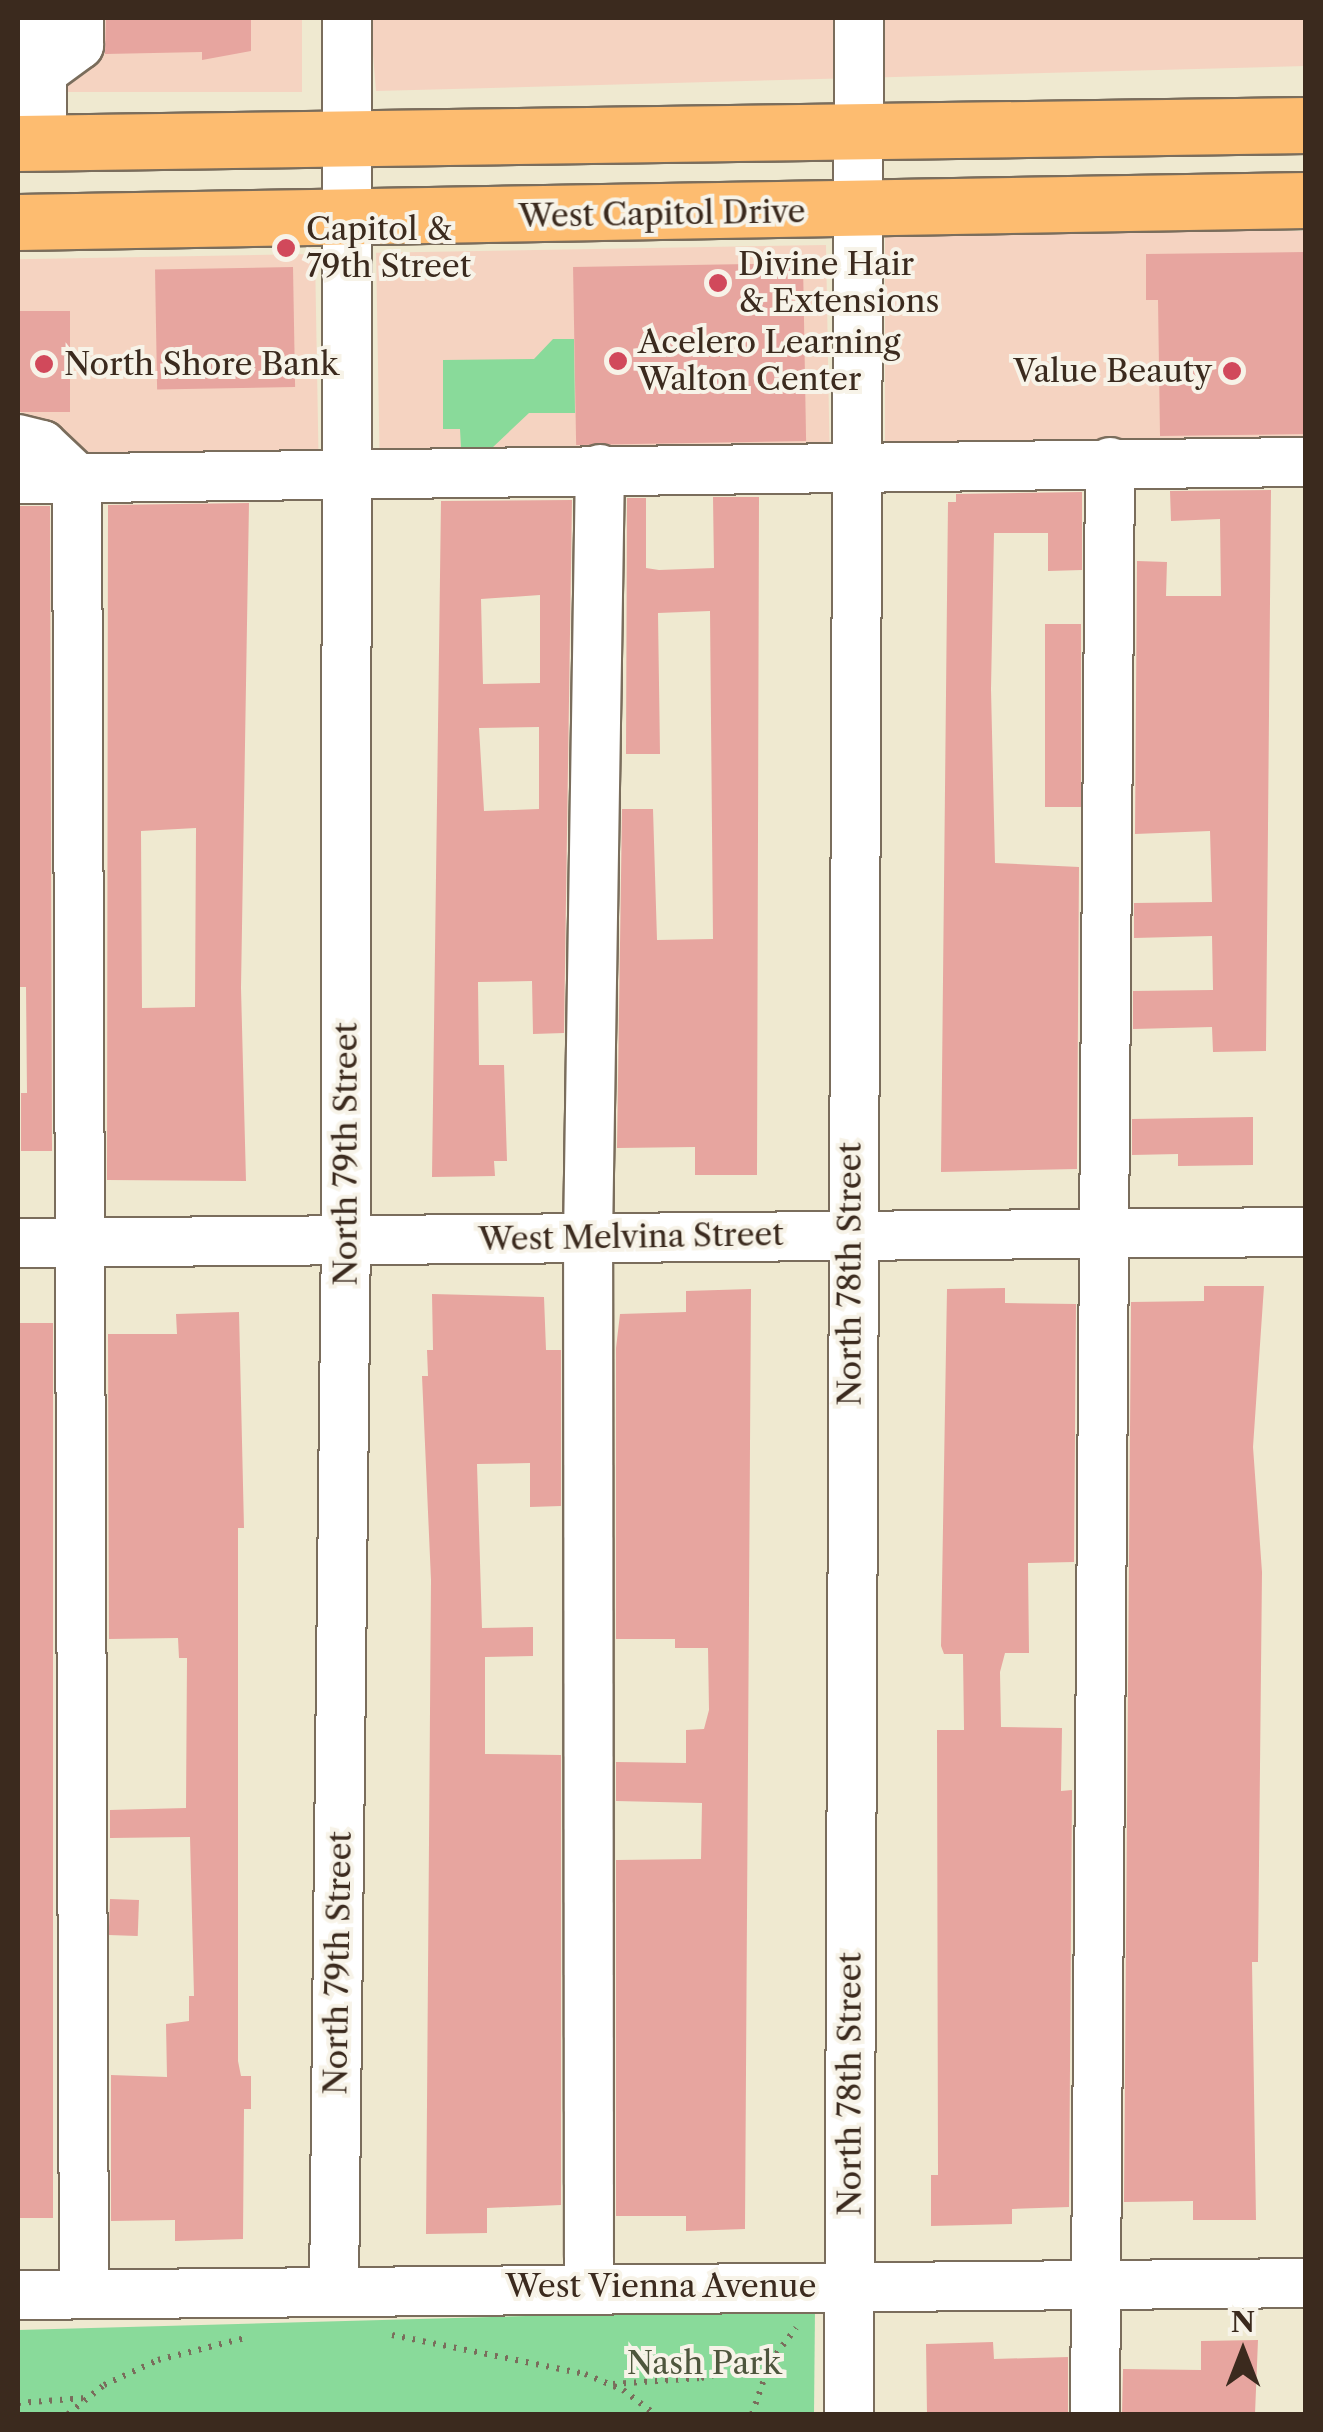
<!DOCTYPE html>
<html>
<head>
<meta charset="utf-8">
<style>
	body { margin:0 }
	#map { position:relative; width:1323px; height:2432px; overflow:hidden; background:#efe9d0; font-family:"Libre Caslon Text",serif }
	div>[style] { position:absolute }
	.built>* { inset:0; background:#f5d3c1; transform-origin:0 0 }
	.green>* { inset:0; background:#89da9a }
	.building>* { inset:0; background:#e7a59f; transform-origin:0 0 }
	.path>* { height:6px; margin-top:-3px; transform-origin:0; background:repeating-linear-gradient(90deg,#7a6d5c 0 2.5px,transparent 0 10.5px) }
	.roads { filter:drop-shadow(2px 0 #7a6d5c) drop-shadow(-2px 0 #7a6d5c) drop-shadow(0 2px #7a6d5c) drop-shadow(0 -2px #7a6d5c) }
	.minor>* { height:48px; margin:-24px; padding:0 24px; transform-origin:24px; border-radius:24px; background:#fff }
	.major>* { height:55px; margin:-27.5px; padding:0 27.5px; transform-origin:27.5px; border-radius:27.5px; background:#fdbc70 }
	.dots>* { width:28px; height:28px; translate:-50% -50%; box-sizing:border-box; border:5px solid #f7f3e8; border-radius:50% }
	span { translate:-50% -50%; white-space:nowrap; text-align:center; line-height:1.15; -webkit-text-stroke:8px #f7f3e8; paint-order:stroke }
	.street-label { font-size:32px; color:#3b2a1e }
	.poi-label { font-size:32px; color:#3b2a1e }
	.left { translate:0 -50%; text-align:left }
	.right { translate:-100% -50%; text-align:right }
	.park-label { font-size:32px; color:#4e563d }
	.frame { position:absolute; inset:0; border:20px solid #3b2a1e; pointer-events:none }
	.north { position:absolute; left:1193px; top:2302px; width:100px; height:100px; -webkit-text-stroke:8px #f7f3e8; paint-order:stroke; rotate:0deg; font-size:28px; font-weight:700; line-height:40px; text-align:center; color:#3b2a1e }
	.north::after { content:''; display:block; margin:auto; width:35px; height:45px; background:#3b2a1e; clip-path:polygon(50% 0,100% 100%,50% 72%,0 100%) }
</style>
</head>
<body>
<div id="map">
	<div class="built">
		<i style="left:18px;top:18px;width:284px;height:74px"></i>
		<i style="clip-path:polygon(370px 18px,1305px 18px,1305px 66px,376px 91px)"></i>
		<i style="left:1305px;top:231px;width:214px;height:420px;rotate:90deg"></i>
		<i style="left:826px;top:245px;width:204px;height:450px;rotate:89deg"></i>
		<i style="left:315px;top:254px;width:198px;height:297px;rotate:89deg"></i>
	</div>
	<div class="green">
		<i style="clip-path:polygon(553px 339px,574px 339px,575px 413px,529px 413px,492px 448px,461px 448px,460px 429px,443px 429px,443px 360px,534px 359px)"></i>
		<i style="clip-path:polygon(815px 2308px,814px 2414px,18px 2414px,18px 2330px)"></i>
	</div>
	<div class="building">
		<i style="clip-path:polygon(106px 18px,251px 18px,251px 51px,202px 60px,202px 52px,105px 54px)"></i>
		<i style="clip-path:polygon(1306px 252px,1306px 434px,1160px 436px,1158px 300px,1146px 300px,1146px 254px)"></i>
		<i style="left:803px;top:263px;width:178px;height:230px;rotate:89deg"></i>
		<i style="left:293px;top:267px;width:120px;height:138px;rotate:89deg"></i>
		<i style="left:18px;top:311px;width:52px;height:101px"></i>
		<i style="clip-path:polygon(1271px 490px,1266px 1051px,1213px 1052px,1212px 1027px,1133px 1029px,1133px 991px,1213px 990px,1212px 936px,1134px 938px,1134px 903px,1212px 902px,1210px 831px,1135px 834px,1137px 561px,1167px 562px,1166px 596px,1221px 596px,1220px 519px,1171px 521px,1170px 491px)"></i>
		<i style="clip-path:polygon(1082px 492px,1082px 570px,1048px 571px,1048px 533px,994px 533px,991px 689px,995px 863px,1079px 867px,1077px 1169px,941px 1172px,948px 502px,956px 502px,956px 494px)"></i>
		<i style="clip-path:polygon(713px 497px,759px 497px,757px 1175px,695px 1175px,695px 1147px,617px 1148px,622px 809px,653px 809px,657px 940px,713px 939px,710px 611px,658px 613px,660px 754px,626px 754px,627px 498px,646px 498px,646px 568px,659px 570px,714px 568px)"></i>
		<i style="clip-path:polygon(evenodd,572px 500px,564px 1033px,533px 1034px,532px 981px,478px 982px,479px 1065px,504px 1065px,507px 1161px,494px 1161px,495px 1176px,432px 1177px,441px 501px,572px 500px,540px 595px,540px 683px,483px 684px,481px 599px,540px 595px,572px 500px,539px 727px,539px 809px,484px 811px,479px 728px,539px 727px)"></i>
		<i style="clip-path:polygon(evenodd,249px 503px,241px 988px,246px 1181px,107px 1180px,108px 505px,249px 503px,196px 828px,195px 1007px,142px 1008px,141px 831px,196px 828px)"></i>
		<i style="clip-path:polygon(18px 506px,50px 506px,52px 1151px,21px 1151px,21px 1093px,27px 1093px,26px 987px,18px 987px)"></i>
		<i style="left:1081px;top:624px;width:183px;height:36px;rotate:90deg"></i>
		<i style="clip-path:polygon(1253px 1117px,1253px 1165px,1178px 1166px,1178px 1154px,1132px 1155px,1132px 1119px)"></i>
		<i style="clip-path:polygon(1204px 1286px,1264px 1286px,1253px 1447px,1262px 1572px,1258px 1962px,1252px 1962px,1256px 2220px,1193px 2220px,1193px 2201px,1124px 2202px,1131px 1302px,1204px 1301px)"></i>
		<i style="clip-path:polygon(1005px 1288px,1005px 1303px,1076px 1304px,1074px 1562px,1028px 1563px,1029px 1653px,1005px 1653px,1000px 1672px,1001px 1727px,1062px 1728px,1061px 1791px,1072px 1790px,1069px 2207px,1012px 2209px,1012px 2224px,931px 2226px,931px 2175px,938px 2175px,937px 1730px,964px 1730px,963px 1654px,944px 1654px,941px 1646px,947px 1289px)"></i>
		<i style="clip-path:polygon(751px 1289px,745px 2229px,686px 2231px,686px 2216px,616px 2216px,616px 1860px,701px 1859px,702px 1803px,616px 1801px,616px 1762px,686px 1763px,686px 1730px,704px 1729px,709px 1710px,708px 1648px,675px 1648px,675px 1639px,616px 1639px,616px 1348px,620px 1314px,686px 1312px,686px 1291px)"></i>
		<i style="clip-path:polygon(432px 1294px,544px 1297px,546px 1350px,561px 1350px,561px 1506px,530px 1507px,530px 1463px,477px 1464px,482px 1628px,533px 1627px,533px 1656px,485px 1657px,485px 1754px,561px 1755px,561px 2205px,487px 2208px,487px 2233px,426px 2234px,431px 1580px,422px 1376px,428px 1376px,427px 1350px,433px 1350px)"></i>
		<i style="clip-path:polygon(239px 1312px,244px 1528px,238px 1528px,238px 2061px,241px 2076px,251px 2076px,251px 2109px,244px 2109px,243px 2239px,175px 2241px,175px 2220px,111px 2221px,111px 2075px,167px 2077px,166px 2024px,189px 2021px,189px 1996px,194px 1996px,190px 1837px,110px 1838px,110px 1810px,186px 1808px,187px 1658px,179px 1658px,178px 1638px,109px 1639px,108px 1334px,177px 1334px,176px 1314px)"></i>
		<i style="left:20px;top:1323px;width:33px;height:895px"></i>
		<i style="left:110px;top:1899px;width:29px;height:36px;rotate:2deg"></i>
		<i style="clip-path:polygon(1258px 2340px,1255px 2414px,1122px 2414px,1123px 2369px,1201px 2370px,1201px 2341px)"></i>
		<i style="clip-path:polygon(993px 2342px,994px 2359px,1068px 2357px,1068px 2414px,927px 2414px,926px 2344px)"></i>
	</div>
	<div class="path">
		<i style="left:392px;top:2335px;width:197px;rotate:11.4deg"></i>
		<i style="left:585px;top:2374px;width:41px;rotate:22.8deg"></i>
		<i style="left:623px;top:2390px;width:40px;rotate:37deg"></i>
		<i style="left:613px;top:2384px;width:88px;rotate:-3.9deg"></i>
		<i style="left:701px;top:2378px;width:71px;rotate:-13.1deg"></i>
		<i style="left:18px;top:2403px;width:68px;rotate:-4.2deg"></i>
		<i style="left:68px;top:2414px;width:46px;rotate:-38.9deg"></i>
		<i style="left:104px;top:2385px;width:60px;rotate:-24.8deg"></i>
		<i style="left:158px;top:2360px;width:94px;rotate:-14.2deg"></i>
		<i style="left:752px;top:2414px;width:55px;rotate:-70.9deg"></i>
		<i style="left:770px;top:2362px;width:43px;rotate:-52.6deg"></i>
	</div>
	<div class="roads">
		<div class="minor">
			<i style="left:42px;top:18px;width:125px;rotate:90deg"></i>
			<i style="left:42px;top:72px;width:46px;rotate:-36.1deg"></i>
			<i style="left:79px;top:45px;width:27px;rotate:-90deg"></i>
			<i style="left:18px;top:439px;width:25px;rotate:14deg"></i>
			<i style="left:42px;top:445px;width:48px;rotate:43.3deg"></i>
			<i style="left:77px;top:478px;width:1816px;rotate:89.78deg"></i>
			<i style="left:18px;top:479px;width:1288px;rotate:-0.76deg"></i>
			<i style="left:18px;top:1243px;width:1288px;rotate:-0.49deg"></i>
			<i style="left:589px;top:2284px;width:1046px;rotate:-90.05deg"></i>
			<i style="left:588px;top:1238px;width:769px;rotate:-89.11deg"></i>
			<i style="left:334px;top:2290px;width:1050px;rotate:-89.35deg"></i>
			<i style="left:346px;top:1240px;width:1222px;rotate:-89.95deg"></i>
			<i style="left:18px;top:2295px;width:1288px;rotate:-0.53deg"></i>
			<i style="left:849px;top:2414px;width:2396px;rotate:-89.76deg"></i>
			<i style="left:1095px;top:2414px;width:1952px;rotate:-89.56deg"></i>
		</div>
		<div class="major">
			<i style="left:18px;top:143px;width:1288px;rotate:-0.8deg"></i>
			<i style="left:18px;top:222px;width:1288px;rotate:-0.98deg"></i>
		</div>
	</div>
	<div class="dots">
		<i style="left:286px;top:248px;background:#d1495b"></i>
		<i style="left:718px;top:283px;background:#d1495b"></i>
		<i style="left:618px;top:361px;background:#d1495b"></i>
		<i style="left:44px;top:364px;background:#d1495b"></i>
		<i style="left:1232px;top:371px;background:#d1495b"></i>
	</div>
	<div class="street-label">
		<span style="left:662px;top:214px;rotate:-1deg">West Capitol Drive</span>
		<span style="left:346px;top:1154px;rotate:-90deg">North 79th Street</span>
		<span style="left:631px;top:1237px;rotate:-1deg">West Melvina Street</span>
		<span style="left:850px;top:1274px;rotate:-90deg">North 78th Street</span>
		<span style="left:338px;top:1963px;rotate:-89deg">North 79th Street</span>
		<span style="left:850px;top:2084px;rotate:-90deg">North 78th Street</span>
		<span style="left:661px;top:2286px">West Vienna Avenue</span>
	</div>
	<div class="poi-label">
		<span class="left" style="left:306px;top:248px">Capitol &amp;<br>79th Street</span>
		<span class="left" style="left:738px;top:283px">Divine Hair<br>&amp; Extensions</span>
		<span class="left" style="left:638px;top:361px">Acelero Learning<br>Walton Center</span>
		<span class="left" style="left:64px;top:364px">North Shore Bank</span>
		<span class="right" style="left:1212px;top:371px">Value Beauty</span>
	</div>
	<div class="park-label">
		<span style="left:704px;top:2363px">Nash Park</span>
	</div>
	<div class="frame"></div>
	<div class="north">N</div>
</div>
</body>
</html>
